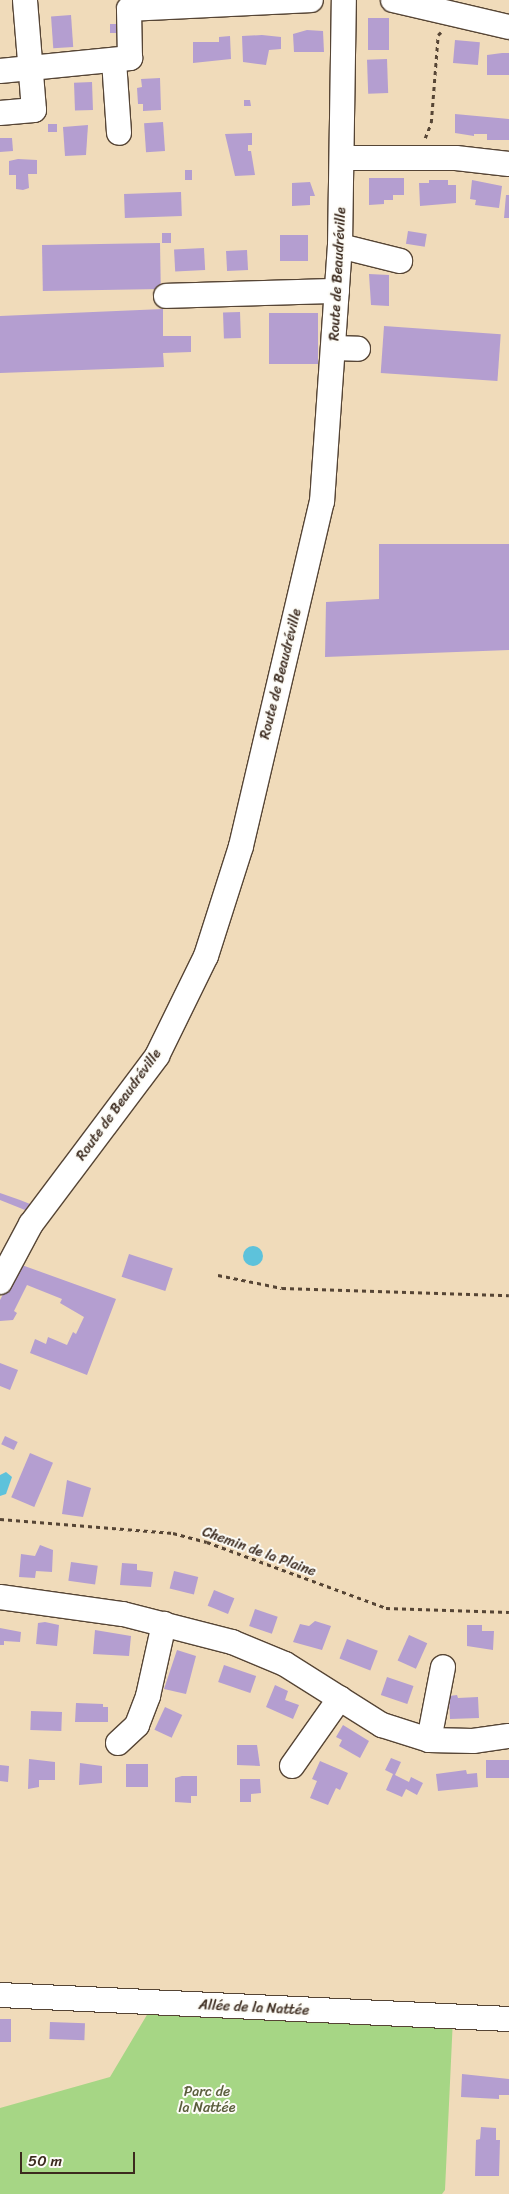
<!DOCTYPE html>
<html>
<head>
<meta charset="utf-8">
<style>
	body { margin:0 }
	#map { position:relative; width:509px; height:2194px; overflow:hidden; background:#f0dbba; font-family:Sriracha,sans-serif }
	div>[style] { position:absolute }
	.green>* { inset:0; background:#a6d685 }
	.water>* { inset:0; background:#5dc2db }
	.round { border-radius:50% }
	.building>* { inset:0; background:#b49ed0; transform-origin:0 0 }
	.path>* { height:2.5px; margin-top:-1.25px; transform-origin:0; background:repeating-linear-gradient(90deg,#564535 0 4px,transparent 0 8px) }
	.roads { filter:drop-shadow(1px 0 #564535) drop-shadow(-1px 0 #564535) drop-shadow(0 1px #564535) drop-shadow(0 -1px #564535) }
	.minor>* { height:24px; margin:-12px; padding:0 12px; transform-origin:12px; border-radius:12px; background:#fff }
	span { translate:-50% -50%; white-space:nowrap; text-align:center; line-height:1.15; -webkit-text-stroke:4px #fdfcf7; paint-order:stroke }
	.street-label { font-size:14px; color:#3b2a1e }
	.park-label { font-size:14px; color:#5b5e3d }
	.scale { position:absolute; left:20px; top:2152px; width:115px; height:22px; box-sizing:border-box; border:2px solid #3b2a1e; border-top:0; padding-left:6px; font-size:15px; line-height:18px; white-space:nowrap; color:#3b2a1e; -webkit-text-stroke:4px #fdfcf7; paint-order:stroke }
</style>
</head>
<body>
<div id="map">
	<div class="green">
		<i style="clip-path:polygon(154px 2003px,453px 2018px,445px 2190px,442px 2194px,0 2194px,0 2108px,110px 2077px)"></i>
	</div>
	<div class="water">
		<i class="round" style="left:243px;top:1246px;width:20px;height:20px"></i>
		<i style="clip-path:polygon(6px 1472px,12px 1477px,6px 1494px,0 1496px,0 1475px)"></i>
	</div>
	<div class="building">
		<i style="left:71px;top:15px;width:32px;height:20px;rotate:86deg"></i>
		<i style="left:389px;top:18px;width:32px;height:21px;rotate:90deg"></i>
		<i style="left:110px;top:24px;width:7px;height:9px"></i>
		<i style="clip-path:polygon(307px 30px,323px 31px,324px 52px,294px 52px,293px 34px)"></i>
		<i style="clip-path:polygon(262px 35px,281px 37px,281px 49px,269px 50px,266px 65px,243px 62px,242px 36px)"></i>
		<i style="clip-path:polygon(230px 36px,231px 59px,193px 63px,193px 42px,219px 42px,219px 37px)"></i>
		<i style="left:455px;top:40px;width:25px;height:23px;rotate:5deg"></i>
		<i style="clip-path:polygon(502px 53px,509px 53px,509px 75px,487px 75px,487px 55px)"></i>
		<i style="left:387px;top:59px;width:34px;height:20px;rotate:88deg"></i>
		<i style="clip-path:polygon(160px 78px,161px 110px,143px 111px,143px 104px,138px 104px,137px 88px,142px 87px,141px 79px)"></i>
		<i style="left:92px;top:82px;width:28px;height:18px;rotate:88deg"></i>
		<i style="clip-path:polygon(244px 100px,250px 100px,251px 106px,244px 106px)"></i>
		<i style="clip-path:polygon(455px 114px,509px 119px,509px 140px,487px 140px,487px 134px,474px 134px,474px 136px,455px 133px)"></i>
		<i style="left:163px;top:122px;width:29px;height:19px;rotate:86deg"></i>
		<i style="left:48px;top:124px;width:9px;height:8px"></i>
		<i style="clip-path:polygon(88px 125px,86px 155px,65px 156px,63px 127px)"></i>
		<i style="clip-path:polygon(252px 133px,252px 145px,248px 145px,248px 151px,251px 151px,255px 175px,235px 176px,225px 134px)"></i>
		<i style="clip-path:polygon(0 138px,12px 138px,13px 151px,0 152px)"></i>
		<i style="clip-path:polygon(18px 159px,37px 160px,37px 174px,28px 174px,29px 188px,23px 190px,16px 189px,16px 175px,9px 175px,9px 161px)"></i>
		<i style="left:192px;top:170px;width:10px;height:7px;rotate:90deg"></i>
		<i style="clip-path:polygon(369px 178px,404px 178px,404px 195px,393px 195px,393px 200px,384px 200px,384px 204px,369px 205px)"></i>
		<i style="clip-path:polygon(429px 180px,448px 180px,448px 185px,456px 185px,456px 203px,420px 206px,419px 183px,429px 183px)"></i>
		<i style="clip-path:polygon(472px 180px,502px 186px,499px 208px,475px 205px,476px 200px,470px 199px)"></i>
		<i style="clip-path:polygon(310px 182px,315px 196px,310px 196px,310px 205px,292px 206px,292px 183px)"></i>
		<i style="left:181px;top:192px;width:24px;height:57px;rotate:88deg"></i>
		<i style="clip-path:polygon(506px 195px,509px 195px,509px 218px,504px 218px)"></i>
		<i style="left:408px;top:231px;width:19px;height:13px;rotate:9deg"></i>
		<i style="left:162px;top:233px;width:9px;height:10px"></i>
		<i style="left:308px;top:235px;width:26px;height:28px;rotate:90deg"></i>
		<i style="left:160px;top:243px;width:46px;height:118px;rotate:89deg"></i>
		<i style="left:204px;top:248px;width:22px;height:30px;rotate:87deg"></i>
		<i style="left:247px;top:250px;width:20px;height:21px;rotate:87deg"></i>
		<i style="clip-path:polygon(369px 274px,389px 275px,389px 306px,371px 305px)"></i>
		<i style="clip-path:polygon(163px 309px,163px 336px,191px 336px,191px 352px,163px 353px,164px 367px,0 373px,0 316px)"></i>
		<i style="left:240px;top:312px;width:26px;height:17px;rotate:88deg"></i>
		<i style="left:269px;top:313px;width:49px;height:51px"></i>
		<i style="left:384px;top:326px;width:117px;height:47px;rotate:4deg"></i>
		<i style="clip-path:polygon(379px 544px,509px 544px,509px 650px,325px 657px,326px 602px,379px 599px)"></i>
		<i style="clip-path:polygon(0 1193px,20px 1200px,35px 1206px,30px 1212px,0 1200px)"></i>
		<i style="left:129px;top:1254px;width:46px;height:24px;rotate:18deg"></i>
		<i style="clip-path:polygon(19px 1264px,116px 1299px,87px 1375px,30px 1353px,35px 1339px,46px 1344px,48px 1337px,67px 1345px,73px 1332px,76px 1334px,84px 1317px,60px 1303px,62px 1299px,27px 1285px,14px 1311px,17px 1313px,13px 1320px,0 1321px,0 1300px)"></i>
		<i style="clip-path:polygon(0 1363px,18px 1370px,10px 1390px,0 1386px)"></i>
		<i style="left:5px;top:1436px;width:14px;height:9px;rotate:25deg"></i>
		<i style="left:30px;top:1453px;width:25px;height:48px;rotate:23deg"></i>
		<i style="clip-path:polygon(67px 1480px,91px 1488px,83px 1517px,62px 1514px)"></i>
		<i style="clip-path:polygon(40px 1545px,53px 1550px,52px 1572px,36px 1571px,35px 1578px,19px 1577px,21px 1554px,35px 1556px)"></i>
		<i style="left:71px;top:1562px;width:27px;height:19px;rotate:8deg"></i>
		<i style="clip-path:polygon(122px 1563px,137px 1564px,137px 1570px,153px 1572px,151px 1587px,120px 1585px)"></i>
		<i style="left:174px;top:1571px;width:25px;height:18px;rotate:14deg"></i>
		<i style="left:214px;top:1590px;width:22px;height:17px;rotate:22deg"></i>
		<i style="left:255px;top:1609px;width:24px;height:18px;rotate:19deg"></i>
		<i style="clip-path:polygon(315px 1621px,331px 1626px,322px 1650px,293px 1642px,300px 1624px,309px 1626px)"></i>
		<i style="clip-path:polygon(45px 1622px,59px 1625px,57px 1646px,36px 1644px,38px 1623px)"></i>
		<i style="clip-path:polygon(467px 1625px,482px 1625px,482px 1631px,494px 1631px,493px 1650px,467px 1646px)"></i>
		<i style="clip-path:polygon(0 1628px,21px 1632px,20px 1642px,4px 1641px,4px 1645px,0 1645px)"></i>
		<i style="clip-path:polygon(95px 1630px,131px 1636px,129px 1656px,93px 1654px)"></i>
		<i style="left:409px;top:1635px;width:20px;height:28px;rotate:24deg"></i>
		<i style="left:347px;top:1639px;width:33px;height:21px;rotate:21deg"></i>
		<i style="clip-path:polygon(177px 1650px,196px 1656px,186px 1694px,164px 1689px)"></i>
		<i style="left:224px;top:1665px;width:34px;height:18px;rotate:19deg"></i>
		<i style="left:387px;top:1677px;width:28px;height:19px;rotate:19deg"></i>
		<i style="clip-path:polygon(275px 1685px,288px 1691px,285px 1700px,299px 1705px,293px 1719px,266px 1707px)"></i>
		<i style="clip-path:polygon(457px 1695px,458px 1698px,478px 1697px,479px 1718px,450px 1719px,449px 1696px)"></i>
		<i style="clip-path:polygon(76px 1703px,103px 1704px,103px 1707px,108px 1707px,108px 1722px,75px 1722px)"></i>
		<i style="left:165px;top:1707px;width:19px;height:25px;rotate:25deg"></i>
		<i style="left:31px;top:1711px;width:31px;height:19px;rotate:2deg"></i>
		<i style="clip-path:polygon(343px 1725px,369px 1741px,360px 1758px,339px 1746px,342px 1740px,336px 1737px)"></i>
		<i style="clip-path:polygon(237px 1745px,257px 1745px,260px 1766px,237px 1765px)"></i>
		<i style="clip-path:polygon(391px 1758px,401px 1762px,395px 1775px,409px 1782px,411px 1777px,423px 1783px,417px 1795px,406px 1789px,402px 1797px,386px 1790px,393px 1774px,385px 1770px)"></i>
		<i style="clip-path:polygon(29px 1759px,55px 1762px,55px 1780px,39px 1780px,39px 1787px,28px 1789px)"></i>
		<i style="left:509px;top:1760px;width:18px;height:23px;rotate:90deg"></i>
		<i style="clip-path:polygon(320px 1761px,348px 1773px,340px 1790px,336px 1788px,328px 1805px,310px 1798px,317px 1781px,312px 1779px)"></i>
		<i style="clip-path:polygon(80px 1763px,102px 1766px,102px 1783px,79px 1785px)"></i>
		<i style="left:126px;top:1764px;width:22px;height:23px"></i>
		<i style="clip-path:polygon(0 1765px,9px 1766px,8px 1782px,0 1781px)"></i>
		<i style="clip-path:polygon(466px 1770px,467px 1774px,477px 1773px,478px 1787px,438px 1791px,436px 1774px)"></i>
		<i style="clip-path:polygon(182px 1776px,197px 1776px,197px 1796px,191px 1796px,191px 1803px,175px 1802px,175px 1778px)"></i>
		<i style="clip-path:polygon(240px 1779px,260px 1779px,261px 1793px,251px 1794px,251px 1802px,240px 1802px)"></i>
		<i style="left:0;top:2019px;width:11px;height:23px"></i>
		<i style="left:50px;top:2022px;width:35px;height:17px;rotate:2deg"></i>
		<i style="clip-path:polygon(462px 2074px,509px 2079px,509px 2095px,499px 2095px,499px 2099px,461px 2097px)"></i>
		<i style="clip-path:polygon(481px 2127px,496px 2128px,496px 2140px,500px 2140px,499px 2176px,475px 2176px,476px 2140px,480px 2139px)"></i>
	</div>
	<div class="path">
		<i style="left:425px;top:138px;width:16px;rotate:-68deg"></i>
		<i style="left:431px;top:123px;width:88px;rotate:-85.5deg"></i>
		<i style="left:438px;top:35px;width:4px;rotate:-45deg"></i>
		<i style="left:218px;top:1275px;width:65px;rotate:11.5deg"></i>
		<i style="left:282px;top:1288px;width:227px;rotate:1.8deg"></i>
		<i style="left:0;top:1519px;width:174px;rotate:4.6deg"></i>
		<i style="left:173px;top:1533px;width:35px;rotate:15deg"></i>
		<i style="left:207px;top:1542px;width:191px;rotate:20.2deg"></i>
		<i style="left:386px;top:1608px;width:123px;rotate:1.9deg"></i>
	</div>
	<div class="roads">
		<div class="minor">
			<i style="left:393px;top:0;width:119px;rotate:13.1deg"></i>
			<i style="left:114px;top:61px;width:72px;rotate:86deg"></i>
			<i style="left:0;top:71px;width:131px;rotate:-5.7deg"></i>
			<i style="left:130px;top:58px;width:49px;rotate:-91.2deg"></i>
			<i style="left:129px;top:9px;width:182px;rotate:-2.8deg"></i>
			<i style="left:0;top:113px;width:34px;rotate:-5deg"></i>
			<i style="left:34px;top:110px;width:110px;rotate:-94.7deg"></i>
			<i style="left:343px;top:158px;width:113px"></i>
			<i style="left:456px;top:158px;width:53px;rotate:6.5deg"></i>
			<i style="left:340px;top:246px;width:62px;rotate:14deg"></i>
			<i style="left:166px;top:296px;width:171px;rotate:-1.7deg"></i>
			<i style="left:334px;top:348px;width:24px;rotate:2deg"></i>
			<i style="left:0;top:1282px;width:66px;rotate:-61.9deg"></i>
			<i style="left:31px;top:1224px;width:210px;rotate:-53.1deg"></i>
			<i style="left:157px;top:1056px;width:111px;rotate:-63.9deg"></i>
			<i style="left:206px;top:956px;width:115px;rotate:-72.3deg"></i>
			<i style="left:241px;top:846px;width:353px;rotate:-76.8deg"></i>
			<i style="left:322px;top:502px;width:257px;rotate:-86deg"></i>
			<i style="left:340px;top:246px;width:246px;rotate:-89.1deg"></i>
			<i style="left:0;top:1597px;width:124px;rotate:7.9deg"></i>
			<i style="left:123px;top:1614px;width:113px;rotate:14.4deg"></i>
			<i style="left:232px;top:1642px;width:57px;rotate:22.5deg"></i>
			<i style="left:285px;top:1664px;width:115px;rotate:32.2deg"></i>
			<i style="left:382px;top:1725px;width:49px;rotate:17.7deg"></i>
			<i style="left:429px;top:1740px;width:44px;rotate:1.3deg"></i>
			<i style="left:473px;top:1741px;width:36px;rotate:-8deg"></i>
			<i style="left:429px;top:1740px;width:74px;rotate:-79.1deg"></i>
			<i style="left:118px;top:1743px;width:26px;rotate:-43deg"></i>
			<i style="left:137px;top:1725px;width:31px;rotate:-69deg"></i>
			<i style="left:148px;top:1696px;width:74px;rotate:-77.5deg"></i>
			<i style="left:292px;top:1766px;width:83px;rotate:-54.8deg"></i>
			<i style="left:0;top:1995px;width:510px;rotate:2.7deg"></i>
		</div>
	</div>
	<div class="street-label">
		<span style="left:338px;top:274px;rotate:-87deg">Route de Beaudréville</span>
		<span style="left:281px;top:674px;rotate:-76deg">Route de Beaudréville</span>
		<span style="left:119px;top:1105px;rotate:-54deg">Route de Beaudréville</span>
		<span style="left:259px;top:1552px;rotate:20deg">Chemin de la Plaine</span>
		<span style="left:254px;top:2008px;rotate:3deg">Allée de la Nattée</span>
	</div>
	<div class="park-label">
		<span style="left:207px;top:2100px">Parc de<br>la Nattée</span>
	</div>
	<div class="scale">50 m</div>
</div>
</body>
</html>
